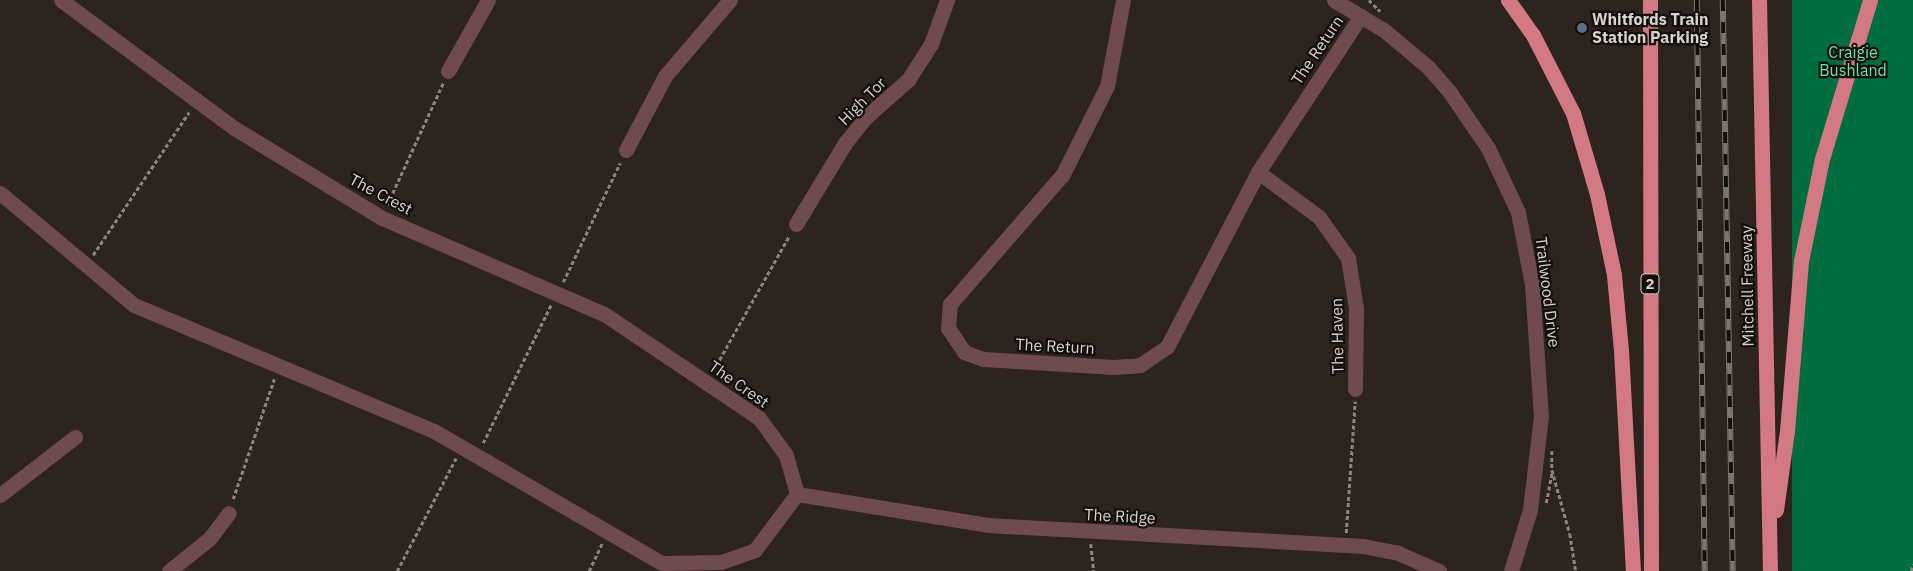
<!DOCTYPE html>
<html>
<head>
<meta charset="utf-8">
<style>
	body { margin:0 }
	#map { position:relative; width:1913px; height:571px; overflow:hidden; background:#2d241f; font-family:"IBM Plex Sans",sans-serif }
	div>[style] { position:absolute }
	.forest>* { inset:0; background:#006d40; transform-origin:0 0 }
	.path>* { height:2.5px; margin-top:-1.25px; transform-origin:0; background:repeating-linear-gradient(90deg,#8b847f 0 4px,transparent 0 6.5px) }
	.minor>* { height:15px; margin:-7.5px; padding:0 7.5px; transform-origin:7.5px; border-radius:7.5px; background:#6f4a4e }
	.highway>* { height:15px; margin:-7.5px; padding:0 7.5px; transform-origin:7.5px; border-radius:7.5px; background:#d37985 }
	.rail>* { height:5.5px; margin-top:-2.75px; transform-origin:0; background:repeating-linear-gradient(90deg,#120f0c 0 11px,#7d7570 0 22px); box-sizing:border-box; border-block:1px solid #7d7570 }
	.dots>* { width:14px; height:14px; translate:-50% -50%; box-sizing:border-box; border:2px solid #120f0c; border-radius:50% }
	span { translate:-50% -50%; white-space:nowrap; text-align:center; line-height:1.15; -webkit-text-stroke:4.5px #120f0c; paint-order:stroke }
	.shield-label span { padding:1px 4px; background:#120f0c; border:1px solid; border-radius:4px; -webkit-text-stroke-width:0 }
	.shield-label { font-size:15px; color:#d9d3cf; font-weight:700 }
	.poi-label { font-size:16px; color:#d9d3cf; font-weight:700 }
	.left { translate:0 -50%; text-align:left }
	.street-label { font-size:16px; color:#d9d3cf }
	.park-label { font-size:16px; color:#6fe5a4 }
</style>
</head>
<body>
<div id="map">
	<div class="forest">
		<i style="left:1792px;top:0;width:121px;height:571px"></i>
	</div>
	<div class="path">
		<i style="left:1369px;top:0;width:16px;rotate:45deg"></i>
		<i style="left:387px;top:205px;width:134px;rotate:-65.3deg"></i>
		<i style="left:93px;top:255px;width:172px;rotate:-56.1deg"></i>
		<i style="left:563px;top:282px;width:132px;rotate:-64.4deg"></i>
		<i style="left:713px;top:371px;width:155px;rotate:-60.6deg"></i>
		<i style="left:483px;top:443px;width:154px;rotate:-63.8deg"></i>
		<i style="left:1552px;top:451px;width:19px;rotate:90deg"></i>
		<i style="left:1552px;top:470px;width:66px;rotate:74.3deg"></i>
		<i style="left:1570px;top:534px;width:37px;rotate:81deg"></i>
		<i style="left:233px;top:499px;width:127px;rotate:-71.1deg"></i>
		<i style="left:1546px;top:503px;width:33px;rotate:-79deg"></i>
		<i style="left:1346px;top:533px;width:132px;rotate:-86.1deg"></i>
		<i style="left:1091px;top:544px;width:27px;rotate:84deg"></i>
		<i style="left:397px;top:571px;width:127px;rotate:-62.4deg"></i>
		<i style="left:589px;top:571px;width:31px;rotate:-65deg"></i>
		<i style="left:1911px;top:571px;width:7px;rotate:-74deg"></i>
	</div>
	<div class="minor">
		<i style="left:1123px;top:0;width:87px;rotate:100.5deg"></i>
		<i style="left:1107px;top:86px;width:98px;rotate:116.6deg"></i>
		<i style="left:1063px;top:174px;width:172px;rotate:131deg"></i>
		<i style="left:950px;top:304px;width:24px;rotate:95deg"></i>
		<i style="left:948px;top:328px;width:29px;rotate:56deg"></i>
		<i style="left:964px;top:352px;width:20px;rotate:20deg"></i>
		<i style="left:983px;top:359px;width:131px;rotate:3.5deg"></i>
		<i style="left:1114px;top:367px;width:26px;rotate:-4deg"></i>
		<i style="left:1140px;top:365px;width:32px;rotate:-34deg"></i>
		<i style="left:1167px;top:347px;width:197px;rotate:-62.5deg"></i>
		<i style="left:1258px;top:172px;width:187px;rotate:-56.6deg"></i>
		<i style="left:1334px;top:0;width:60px;rotate:31.3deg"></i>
		<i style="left:1385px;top:31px;width:56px;rotate:39.9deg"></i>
		<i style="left:1428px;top:67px;width:32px;rotate:49deg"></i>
		<i style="left:1449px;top:91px;width:69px;rotate:55.6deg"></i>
		<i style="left:1488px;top:148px;width:71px;rotate:64.9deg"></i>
		<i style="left:1518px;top:212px;width:74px;rotate:79.1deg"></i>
		<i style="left:1532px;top:285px;width:131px;rotate:86.1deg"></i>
		<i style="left:1541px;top:416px;width:95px;rotate:96.7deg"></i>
		<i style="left:1530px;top:510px;width:64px;rotate:107.3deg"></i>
		<i style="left:448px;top:71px;width:81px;rotate:-60.6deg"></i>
		<i style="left:626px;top:150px;width:84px;rotate:-62.2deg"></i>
		<i style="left:665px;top:76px;width:100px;rotate:-49.5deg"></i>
		<i style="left:1258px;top:172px;width:76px;rotate:36.4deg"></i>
		<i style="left:1319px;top:217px;width:50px;rotate:54.7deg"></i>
		<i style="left:1348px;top:258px;width:51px;rotate:80.9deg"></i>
		<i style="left:1356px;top:308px;width:81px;rotate:90.7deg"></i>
		<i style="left:0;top:193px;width:175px;rotate:39.9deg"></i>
		<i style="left:134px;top:305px;width:325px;rotate:22.8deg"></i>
		<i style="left:434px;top:431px;width:263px;rotate:30.1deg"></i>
		<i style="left:662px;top:563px;width:59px;rotate:-1deg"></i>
		<i style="left:721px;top:562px;width:36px;rotate:-19deg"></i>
		<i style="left:755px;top:550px;width:70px;rotate:-53.1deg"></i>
		<i style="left:797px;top:494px;width:41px;rotate:-105.8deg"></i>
		<i style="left:786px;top:455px;width:46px;rotate:-126.1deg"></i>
		<i style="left:759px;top:418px;width:187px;rotate:-146.1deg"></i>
		<i style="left:604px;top:314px;width:242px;rotate:-156.6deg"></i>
		<i style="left:382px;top:218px;width:173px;rotate:-148.7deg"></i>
		<i style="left:234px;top:128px;width:215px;rotate:-143.5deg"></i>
		<i style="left:796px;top:224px;width:95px;rotate:-58.8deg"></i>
		<i style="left:845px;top:143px;width:35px;rotate:-51deg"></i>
		<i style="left:867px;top:116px;width:55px;rotate:-41.3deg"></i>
		<i style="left:908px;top:80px;width:43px;rotate:-57.4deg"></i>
		<i style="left:931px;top:44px;width:47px;rotate:-70deg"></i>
		<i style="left:797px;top:494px;width:193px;rotate:9.2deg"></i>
		<i style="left:988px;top:525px;width:376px;rotate:3.2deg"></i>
		<i style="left:1363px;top:546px;width:36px;rotate:11deg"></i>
		<i style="left:1398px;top:553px;width:45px;rotate:23.7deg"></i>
		<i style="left:0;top:495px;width:95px;rotate:-37.7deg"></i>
		<i style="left:169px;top:571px;width:53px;rotate:-38.8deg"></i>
		<i style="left:210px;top:538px;width:31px;rotate:-53deg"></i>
	</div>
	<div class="highway">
		<i style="left:1508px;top:0;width:43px;rotate:54.5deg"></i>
		<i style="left:1533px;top:35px;width:88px;rotate:62.9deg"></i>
		<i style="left:1573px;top:113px;width:84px;rotate:73.5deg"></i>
		<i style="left:1597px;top:194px;width:83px;rotate:78.1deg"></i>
		<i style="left:1614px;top:275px;width:75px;rotate:84.7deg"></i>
		<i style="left:1621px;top:350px;width:221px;rotate:86.9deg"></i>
		<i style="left:1650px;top:0;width:571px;rotate:89.9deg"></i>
		<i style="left:1759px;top:0;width:571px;rotate:88.9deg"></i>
		<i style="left:1776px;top:510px;width:80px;rotate:-82.1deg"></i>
		<i style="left:1787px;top:431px;width:171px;rotate:-85.3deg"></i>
		<i style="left:1801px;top:261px;width:104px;rotate:-78.4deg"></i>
		<i style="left:1822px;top:159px;width:166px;rotate:-73.2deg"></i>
	</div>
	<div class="rail">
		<i style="left:1697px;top:0;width:571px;rotate:89.2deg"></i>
		<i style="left:1723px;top:0;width:571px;rotate:89deg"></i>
	</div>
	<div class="dots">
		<i style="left:1582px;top:28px;background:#5c6f8a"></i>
	</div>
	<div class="shield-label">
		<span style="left:1650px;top:284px">2</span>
	</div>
	<div class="poi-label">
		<span class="left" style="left:1592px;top:28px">Whitfords Train<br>Station Parking</span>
	</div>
	<div class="street-label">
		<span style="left:1317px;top:50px;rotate:-56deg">The Return</span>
		<span style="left:862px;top:101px;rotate:-45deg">High Tor</span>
		<span style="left:381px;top:194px;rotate:28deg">The Crest</span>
		<span style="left:1747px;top:286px;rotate:-91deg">Mitchell Freeway</span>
		<span style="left:1548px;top:292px;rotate:83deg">Trailwood Drive</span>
		<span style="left:1337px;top:336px;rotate:-91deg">The Haven</span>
		<span style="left:1055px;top:346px;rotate:3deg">The Return</span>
		<span style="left:739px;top:384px;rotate:35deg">The Crest</span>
		<span style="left:1120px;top:516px;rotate:3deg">The Ridge</span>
	</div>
	<div class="park-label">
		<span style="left:1853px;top:61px">Craigie<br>Bushland</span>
	</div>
</div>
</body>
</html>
